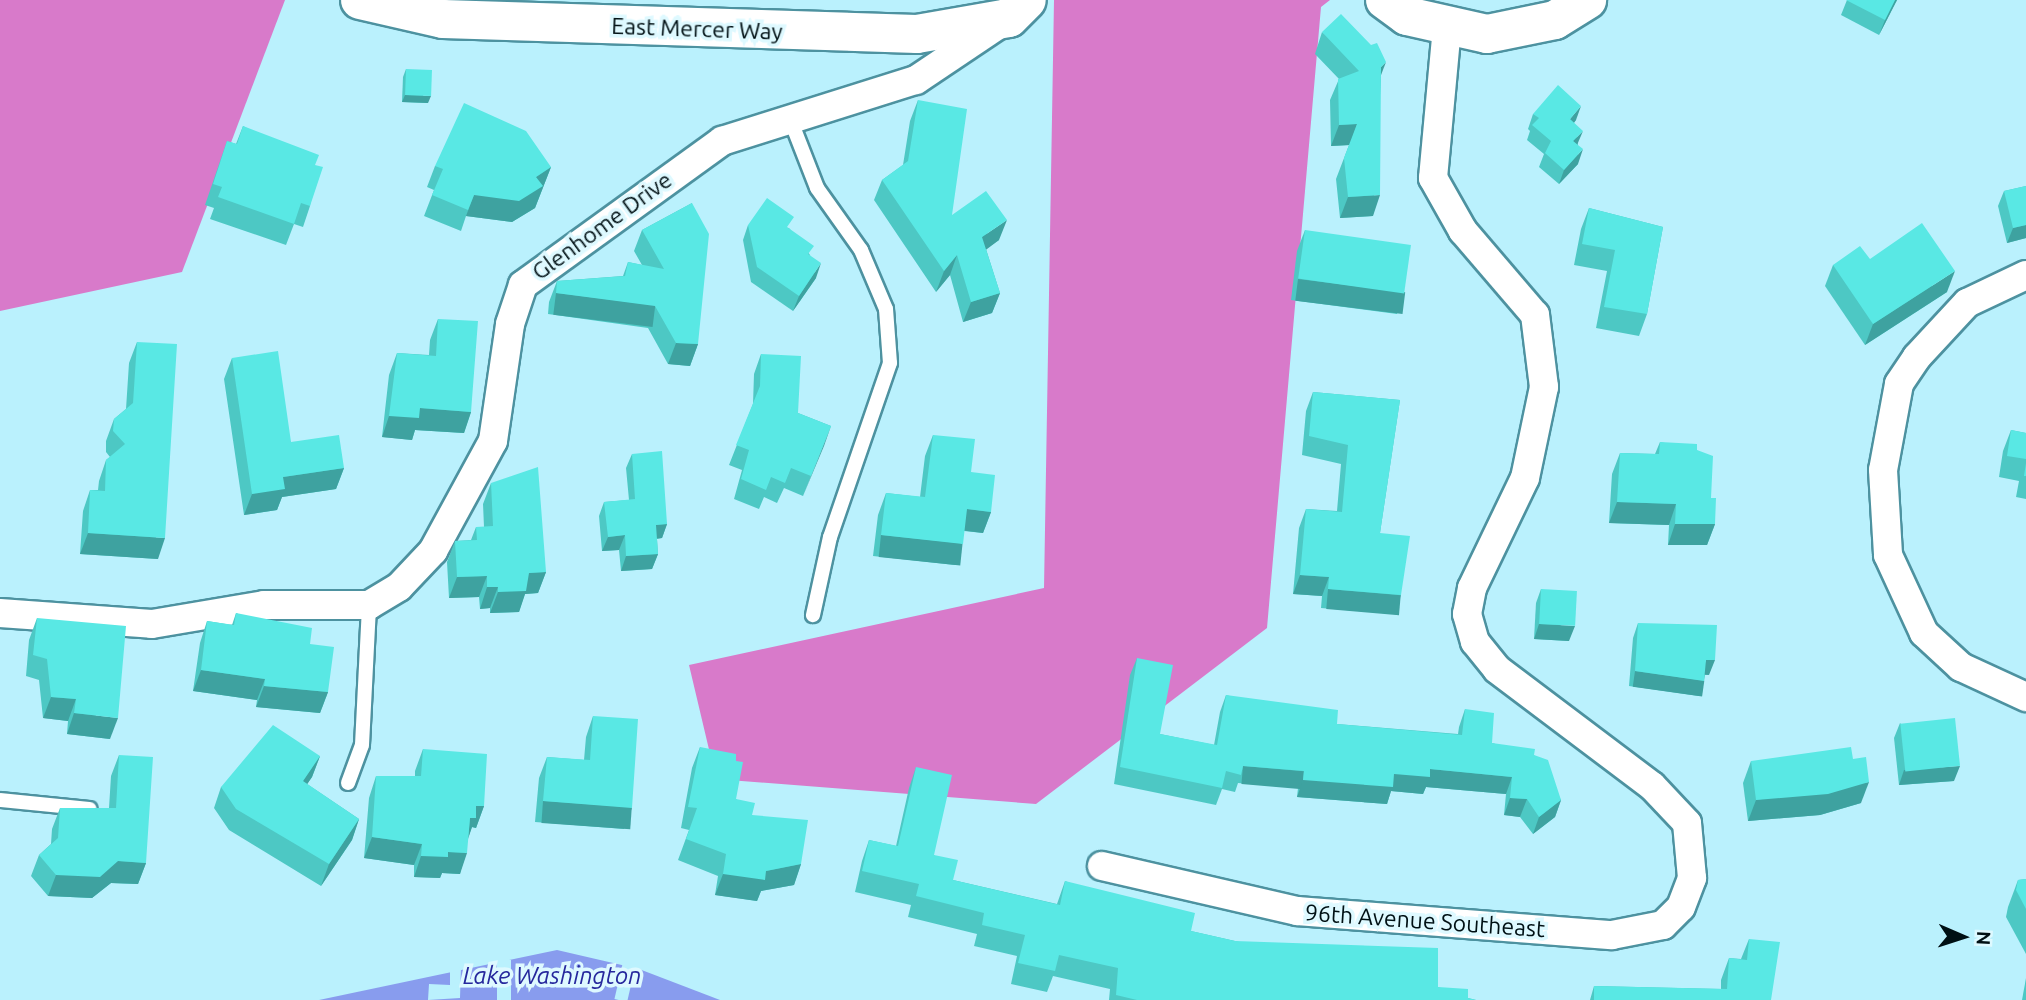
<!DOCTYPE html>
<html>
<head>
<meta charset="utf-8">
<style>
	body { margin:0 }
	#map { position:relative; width:2026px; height:1000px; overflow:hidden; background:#baf1fd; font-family:Ubuntu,sans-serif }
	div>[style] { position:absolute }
	.forest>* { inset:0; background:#d87aca }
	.water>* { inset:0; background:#889cee }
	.pier>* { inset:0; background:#baf1fd; transform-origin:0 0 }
	.roads { filter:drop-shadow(2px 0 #4d92a0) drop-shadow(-2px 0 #4d92a0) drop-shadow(0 2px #4d92a0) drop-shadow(0 -2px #4d92a0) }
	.lane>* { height:14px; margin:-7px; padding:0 7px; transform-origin:7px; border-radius:7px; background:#fff }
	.street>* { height:28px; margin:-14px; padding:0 14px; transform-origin:14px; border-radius:14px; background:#fff }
	.secondary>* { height:38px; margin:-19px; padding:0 19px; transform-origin:19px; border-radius:19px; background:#fff }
	.wall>* { inset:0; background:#4dc8c4 }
	.shaded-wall>* { inset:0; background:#3ea2a0; transform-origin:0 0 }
	.building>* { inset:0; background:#59e8e4; transform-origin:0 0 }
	span { translate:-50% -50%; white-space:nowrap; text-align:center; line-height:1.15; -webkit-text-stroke:7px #def9ff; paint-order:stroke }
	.street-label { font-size:23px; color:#001014 }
	.water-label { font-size:24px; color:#26289d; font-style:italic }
	.north { position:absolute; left:1928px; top:902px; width:70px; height:70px; -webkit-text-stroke:5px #def9ff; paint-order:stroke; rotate:93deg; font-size:19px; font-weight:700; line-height:28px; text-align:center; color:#001014 }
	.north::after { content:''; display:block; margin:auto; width:24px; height:32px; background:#001014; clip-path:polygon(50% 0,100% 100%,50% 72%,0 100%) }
</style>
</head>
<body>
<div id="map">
	<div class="forest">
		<i style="clip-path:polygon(0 0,285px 0,182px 272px,0 311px)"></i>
		<i style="clip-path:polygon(1054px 0,1330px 0,1321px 7px,1267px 628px,1036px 804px,716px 779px,689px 665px,1044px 588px)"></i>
	</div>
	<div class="water">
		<i style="clip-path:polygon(557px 950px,639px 969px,720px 1000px,319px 1000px)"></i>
	</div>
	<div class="pier">
		<i style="left:497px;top:960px;width:14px;height:40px"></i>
		<i style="left:623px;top:962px;width:13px;height:38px;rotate:13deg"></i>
		<i style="clip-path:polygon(461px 967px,460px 998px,428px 1000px,429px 984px,450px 985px,450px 969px)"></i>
	</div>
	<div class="roads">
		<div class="lane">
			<i style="left:789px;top:116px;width:77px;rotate:68.7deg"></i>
			<i style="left:817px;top:188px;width:76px;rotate:54.6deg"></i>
			<i style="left:861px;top:250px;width:64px;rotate:67deg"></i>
			<i style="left:886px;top:309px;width:54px;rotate:85.8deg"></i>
			<i style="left:890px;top:363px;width:184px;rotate:109deg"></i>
			<i style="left:830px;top:537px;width:80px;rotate:102.3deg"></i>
			<i style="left:348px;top:783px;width:40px;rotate:-69.8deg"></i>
			<i style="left:362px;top:745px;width:140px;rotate:-87.1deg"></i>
			<i style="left:0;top:800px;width:90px;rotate:5.7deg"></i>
		</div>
		<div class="street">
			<i style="left:2026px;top:275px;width:65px;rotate:154.6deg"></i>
			<i style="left:1967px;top:303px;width:74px;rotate:132.8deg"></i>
			<i style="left:1917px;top:357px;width:32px;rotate:124deg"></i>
			<i style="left:1899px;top:384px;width:87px;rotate:100.5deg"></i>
			<i style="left:1883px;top:470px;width:85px;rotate:86.6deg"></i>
			<i style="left:1888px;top:555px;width:86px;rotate:65.2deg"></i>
			<i style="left:1924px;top:633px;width:50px;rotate:42.6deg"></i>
			<i style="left:1961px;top:667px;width:72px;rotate:24.8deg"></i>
			<i style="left:0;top:613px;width:152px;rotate:4.1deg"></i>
			<i style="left:152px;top:624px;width:114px;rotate:-9.6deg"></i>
			<i style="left:264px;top:605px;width:105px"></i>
			<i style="left:369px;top:605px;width:35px;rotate:-31deg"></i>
			<i style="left:399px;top:587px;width:50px;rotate:-46.6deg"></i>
			<i style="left:433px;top:551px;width:125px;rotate:-61.4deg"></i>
			<i style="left:493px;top:441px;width:118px;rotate:-81.7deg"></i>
			<i style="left:510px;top:324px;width:41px;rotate:-71.6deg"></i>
			<i style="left:523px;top:285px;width:246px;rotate:-35.9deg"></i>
			<i style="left:722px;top:141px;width:203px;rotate:-17.5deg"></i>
			<i style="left:916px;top:80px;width:102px;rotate:-33.8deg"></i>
			<i style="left:1102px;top:866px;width:200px;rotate:13deg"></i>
			<i style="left:1297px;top:911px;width:316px;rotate:4.4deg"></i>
			<i style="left:1612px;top:935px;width:52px;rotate:-11.1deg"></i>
			<i style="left:1663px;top:925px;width:25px;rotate:-45deg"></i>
			<i style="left:1681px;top:907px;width:31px;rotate:-69deg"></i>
			<i style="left:1692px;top:878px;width:55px;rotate:-95.2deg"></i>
			<i style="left:1687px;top:823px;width:51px;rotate:-133.4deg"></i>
			<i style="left:1652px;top:786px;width:194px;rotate:-143deg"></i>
			<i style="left:1497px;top:669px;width:35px;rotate:-129deg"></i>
			<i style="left:1475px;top:642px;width:29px;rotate:-106deg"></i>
			<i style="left:1467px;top:614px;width:26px;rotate:-79deg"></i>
			<i style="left:1472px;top:588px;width:122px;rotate:-64.3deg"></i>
			<i style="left:1525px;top:478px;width:93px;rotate:-78.2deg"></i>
			<i style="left:1544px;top:387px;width:73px;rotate:-97.1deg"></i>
			<i style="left:1535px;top:315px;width:111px;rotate:-130.6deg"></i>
			<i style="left:1463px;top:231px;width:61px;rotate:-119.5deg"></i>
			<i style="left:1433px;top:178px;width:151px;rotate:-84.7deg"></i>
		</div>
		<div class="secondary">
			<i style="left:360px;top:0;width:85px;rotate:12.9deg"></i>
			<i style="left:443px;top:19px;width:474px;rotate:1.8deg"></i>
			<i style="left:917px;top:34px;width:93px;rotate:-9.9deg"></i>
			<i style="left:1009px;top:18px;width:25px;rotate:-45deg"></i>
			<i style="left:1385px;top:0;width:27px;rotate:36deg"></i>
			<i style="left:1407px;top:16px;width:82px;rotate:12.7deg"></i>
			<i style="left:1487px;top:34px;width:69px;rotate:-11.6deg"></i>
			<i style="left:1555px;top:20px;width:38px;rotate:-32deg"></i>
		</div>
	</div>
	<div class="wall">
		<i style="clip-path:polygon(1847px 0,1897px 0,1879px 35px,1841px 15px)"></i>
		<i style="clip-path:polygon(1322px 32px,1381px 77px,1373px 216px,1340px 218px,1336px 179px,1349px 145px,1331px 146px,1330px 100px,1339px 79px,1315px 54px)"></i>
		<i style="clip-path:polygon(406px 69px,428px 103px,402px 102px,403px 77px)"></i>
		<i style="clip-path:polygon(918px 100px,952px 215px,999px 240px,986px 249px,1000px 293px,992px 313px,963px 322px,950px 275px,936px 292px,874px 200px,882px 180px,903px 165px,910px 121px)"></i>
		<i style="clip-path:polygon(1533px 114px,1576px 120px,1574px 123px,1578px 145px,1578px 164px,1559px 184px,1539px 167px,1544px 154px,1527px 140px,1530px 131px,1528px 129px)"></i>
		<i style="clip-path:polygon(243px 126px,315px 165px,310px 206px,303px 227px,294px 224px,286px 245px,210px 219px,214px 208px,205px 205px,227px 141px,236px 144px)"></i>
		<i style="clip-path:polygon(435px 166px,551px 167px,535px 208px,512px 222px,466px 216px,461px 231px,424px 216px,434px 190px,427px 187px)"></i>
		<i style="clip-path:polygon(2026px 186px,2026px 238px,2007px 243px,1998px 206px,2004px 191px)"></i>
		<i style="clip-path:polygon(692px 203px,698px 344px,690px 366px,668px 364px,648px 328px,548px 314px,549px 302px,557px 281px,623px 276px,628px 262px,642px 265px,634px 251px,642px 230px)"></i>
		<i style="clip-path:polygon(1589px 208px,1663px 227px,1647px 314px,1639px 336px,1596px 328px,1607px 271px,1574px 265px,1581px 229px)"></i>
		<i style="clip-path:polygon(748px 225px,789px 228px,810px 255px,816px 278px,793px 311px,751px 282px,743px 240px)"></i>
		<i style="clip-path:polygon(1305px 230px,1405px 293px,1397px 314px,1291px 300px,1297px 251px)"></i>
		<i style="clip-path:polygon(1870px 259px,1947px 292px,1865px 345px,1825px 286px,1833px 265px)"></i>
		<i style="clip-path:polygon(438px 319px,471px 412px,464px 433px,415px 430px,412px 440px,382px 437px,389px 375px,397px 353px,429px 355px,430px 340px)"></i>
		<i style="clip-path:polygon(137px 342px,158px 559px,80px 554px,83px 511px,90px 490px,98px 490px,99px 481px,106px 460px,110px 457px,106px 452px,106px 441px,114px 419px,126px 409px,129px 363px)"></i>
		<i style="clip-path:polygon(761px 354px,798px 413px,831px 426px,803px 496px,784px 488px,777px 503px,764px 497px,759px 509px,734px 499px,742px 470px,729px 465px,753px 404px,754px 374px)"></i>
		<i style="clip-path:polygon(232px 358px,291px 442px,344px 468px,336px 489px,282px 497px,277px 510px,244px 515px,224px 379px)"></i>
		<i style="clip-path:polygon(1313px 392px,1400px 400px,1380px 533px,1401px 595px,1394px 614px,1321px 608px,1322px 596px,1293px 594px,1299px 528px,1306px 509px,1337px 511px,1341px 464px,1302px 455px,1306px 411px)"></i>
		<i style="clip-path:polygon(2011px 430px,2026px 433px,2026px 499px,2016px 497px,2019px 481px,1999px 477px,2003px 451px)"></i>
		<i style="clip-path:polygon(933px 435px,971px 472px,991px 512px,983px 533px,964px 531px,955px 565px,873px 556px,878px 515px,886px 493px,920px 497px,925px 456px)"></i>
		<i style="clip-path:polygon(1660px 442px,1697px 450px,1711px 498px,1715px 524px,1707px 545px,1668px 545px,1669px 525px,1609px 523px,1612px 474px,1620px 453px,1655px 454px)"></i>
		<i style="clip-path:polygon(632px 454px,667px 524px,662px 538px,657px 539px,658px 554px,652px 569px,621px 571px,619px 550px,602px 551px,599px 516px,604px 502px,629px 500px,626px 468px)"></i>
		<i style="clip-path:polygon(491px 483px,546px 572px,538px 593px,525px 594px,519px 612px,490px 613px,490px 608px,480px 609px,479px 597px,449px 598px,447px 562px,455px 541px,471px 540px,476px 527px,484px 527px,483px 504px)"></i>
		<i style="clip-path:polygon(1541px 589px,1569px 641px,1534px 639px,1536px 603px)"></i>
		<i style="clip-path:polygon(236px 613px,310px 644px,328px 692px,320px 713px,256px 707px,257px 700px,193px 691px,200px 643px,207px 621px,232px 625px)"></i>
		<i style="clip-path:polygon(37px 618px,110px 739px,67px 734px,68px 721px,43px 718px,39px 680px,26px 676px,29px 640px)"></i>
		<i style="clip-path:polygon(1638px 623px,1709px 675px,1705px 675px,1704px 681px,1699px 696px,1629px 686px,1633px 638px)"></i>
		<i style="clip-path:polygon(1137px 658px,1160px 734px,1214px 745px,1220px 712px,1226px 695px,1337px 724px,1458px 734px,1459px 727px,1465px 709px,1492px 743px,1534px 755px,1561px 800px,1555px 817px,1533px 834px,1520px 817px,1504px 815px,1506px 794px,1426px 787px,1423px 794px,1391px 791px,1387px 804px,1297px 797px,1298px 788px,1238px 783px,1235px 792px,1222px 789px,1216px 805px,1114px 784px,1130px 675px)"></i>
		<i style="clip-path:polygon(593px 716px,632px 808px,624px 829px,535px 822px,539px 778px,547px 757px,584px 760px,586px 737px)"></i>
		<i style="clip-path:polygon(1900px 723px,1954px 781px,1899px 785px,1894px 738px)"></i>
		<i style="clip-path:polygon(700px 747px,736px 799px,801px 864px,794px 885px,761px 891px,757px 901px,715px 895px,718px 876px,678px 860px,689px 830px,681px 828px,692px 768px)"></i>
		<i style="clip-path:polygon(423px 749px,484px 806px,476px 828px,472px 827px,468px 838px,460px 874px,442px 873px,440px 878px,414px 877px,414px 865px,364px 858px,369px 798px,376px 776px,415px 776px,415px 771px)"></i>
		<i style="clip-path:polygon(119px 755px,146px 863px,138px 884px,111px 883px,92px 898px,48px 896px,31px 876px,39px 855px,51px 844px,52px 829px,60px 808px,109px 808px,111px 776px)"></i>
		<i style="clip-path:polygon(320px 756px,312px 777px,307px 784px,359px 819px,352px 840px,321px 886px,229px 830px,214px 808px,221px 787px)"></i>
		<i style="clip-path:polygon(1751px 761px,1861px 803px,1820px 815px,1748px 821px,1743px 783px)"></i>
		<i style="clip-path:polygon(916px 767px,934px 855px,953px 880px,1057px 904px,1065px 881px,1191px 931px,1438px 987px,1468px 998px,1476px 1000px,1109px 1000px,1110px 989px,1053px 976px,1047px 992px,1011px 984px,1017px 956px,974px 946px,977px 934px,908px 917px,911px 905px,855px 892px,862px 861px,869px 840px,896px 846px,909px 788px)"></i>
		<i style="clip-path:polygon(2026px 879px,2026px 954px,2006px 917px,2008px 907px,2018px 880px)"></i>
		<i style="clip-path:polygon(1749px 939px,1771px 1000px,1590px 1000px,1594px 986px,1721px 989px,1721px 980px,1729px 958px,1741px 959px)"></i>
		<i style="clip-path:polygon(2026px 978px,2026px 1000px,2022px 1000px)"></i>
	</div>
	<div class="shaded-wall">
		<i style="clip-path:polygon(1895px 0,1897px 0,1879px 35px,1885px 20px)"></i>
		<i style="clip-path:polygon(1386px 62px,1378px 83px,1381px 67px)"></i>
		<i style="clip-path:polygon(405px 95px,431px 96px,428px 103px,402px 102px)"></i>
		<i style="clip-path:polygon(1581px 106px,1576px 120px,1564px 134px,1570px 119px)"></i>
		<i style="clip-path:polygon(1357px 124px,1350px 145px,1331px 146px,1339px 125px)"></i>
		<i style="clip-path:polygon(1583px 131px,1577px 145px,1573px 141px)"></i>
		<i style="clip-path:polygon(1583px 149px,1578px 164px,1559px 184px,1564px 170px)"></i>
		<i style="clip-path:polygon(551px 167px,535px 208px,512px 222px,466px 216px,474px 195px,536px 177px)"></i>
		<i style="clip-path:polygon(1380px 195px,1373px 216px,1340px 218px,1348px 197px)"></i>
		<i style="clip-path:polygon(1007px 220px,999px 240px,975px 258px,982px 237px)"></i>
		<i style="clip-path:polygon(2026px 225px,2026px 238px,2007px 243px,2013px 228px)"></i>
		<i style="clip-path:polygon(957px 255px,950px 275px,936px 292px,944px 271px)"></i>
		<i style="clip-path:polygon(821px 263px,816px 278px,793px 311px,799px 296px)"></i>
		<i style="clip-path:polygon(1955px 271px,1947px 292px,1865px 345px,1873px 324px)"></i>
		<i style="left:1298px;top:279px;width:108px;height:22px;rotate:7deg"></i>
		<i style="left:556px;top:293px;width:100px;height:22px;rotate:7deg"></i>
		<i style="clip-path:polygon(1000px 293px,992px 313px,963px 322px,971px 302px)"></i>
		<i style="clip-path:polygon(676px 343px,698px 344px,690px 366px,668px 364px)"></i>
		<i style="clip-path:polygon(420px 408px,471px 412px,464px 433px,415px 430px,412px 440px,382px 437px,389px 416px)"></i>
		<i style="clip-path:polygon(831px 426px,824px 446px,803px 496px)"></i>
		<i style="clip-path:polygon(344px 468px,336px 489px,282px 497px,277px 510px,244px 515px,252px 494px,283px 477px)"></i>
		<i style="clip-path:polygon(1617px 502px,1676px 504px,1669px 525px,1609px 523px)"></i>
		<i style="clip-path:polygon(967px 509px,991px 512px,983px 533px,959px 530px)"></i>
		<i style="clip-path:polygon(667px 524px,662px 538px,651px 539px,656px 525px)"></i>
		<i style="clip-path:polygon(1675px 524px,1715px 524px,1707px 545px,1668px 545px)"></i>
		<i style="clip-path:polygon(88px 533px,165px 538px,158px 559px,80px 554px)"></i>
		<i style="clip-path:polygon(625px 535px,619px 550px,602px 551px,608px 537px)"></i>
		<i style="left:881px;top:535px;width:82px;height:22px;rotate:6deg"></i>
		<i style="clip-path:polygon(658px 554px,652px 569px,621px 571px,626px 556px)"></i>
		<i style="clip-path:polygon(546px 572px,538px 593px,525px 594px,519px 612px,490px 613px,498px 592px,529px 573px)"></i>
		<i style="clip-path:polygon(1300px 575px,1329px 577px,1322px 596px,1293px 594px)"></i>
		<i style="clip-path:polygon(487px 576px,479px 597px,449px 598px,457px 577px)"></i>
		<i style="clip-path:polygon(487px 587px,498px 587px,490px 608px,480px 609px)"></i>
		<i style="left:1328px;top:589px;width:73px;height:20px;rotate:5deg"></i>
		<i style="clip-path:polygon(1539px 624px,1575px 626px,1569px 641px,1534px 639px)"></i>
		<i style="clip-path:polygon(1706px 660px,1715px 660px,1709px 675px,1701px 674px)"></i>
		<i style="clip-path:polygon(201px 670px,265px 679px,257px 700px,193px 691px)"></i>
		<i style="left:1635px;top:671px;width:70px;height:16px;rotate:8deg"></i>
		<i style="clip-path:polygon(264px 686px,328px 692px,320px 713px,256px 707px)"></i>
		<i style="clip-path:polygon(51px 697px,76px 699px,68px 721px,43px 718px)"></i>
		<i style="clip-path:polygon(74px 713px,118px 718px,110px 739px,67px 734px)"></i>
		<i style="clip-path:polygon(320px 756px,312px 777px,295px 802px,303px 781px)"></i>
		<i style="left:1243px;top:766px;width:61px;height:18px;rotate:5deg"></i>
		<i style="clip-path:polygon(1960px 766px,1954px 781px,1899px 785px,1904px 770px)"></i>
		<i style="clip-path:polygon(1430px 769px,1512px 777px,1506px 794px,1426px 787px,1423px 794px,1391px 791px,1387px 804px,1297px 797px,1303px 780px)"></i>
		<i style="clip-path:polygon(1869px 782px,1861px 803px,1820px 815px,1748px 821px,1756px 800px)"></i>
		<i style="clip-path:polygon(1510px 798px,1527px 799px,1520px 817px,1504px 815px)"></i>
		<i style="clip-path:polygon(1561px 800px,1555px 817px,1533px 834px,1539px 817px)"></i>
		<i style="left:543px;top:801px;width:89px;height:22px;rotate:4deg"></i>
		<i style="clip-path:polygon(476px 806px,484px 806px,476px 828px,472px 827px,468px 839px,470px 818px)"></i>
		<i style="clip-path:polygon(359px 819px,352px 840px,321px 886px,329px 864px)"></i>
		<i style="clip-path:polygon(372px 837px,422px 844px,414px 865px,364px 858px)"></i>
		<i style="clip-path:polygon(448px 852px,467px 853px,460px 874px,442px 873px,440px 878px,414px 877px,421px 856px)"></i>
		<i style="clip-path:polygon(118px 861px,146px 863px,138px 884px,111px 883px,92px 898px,48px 896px,56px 875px)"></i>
		<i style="clip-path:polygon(801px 864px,794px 885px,761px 891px,757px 901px,715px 895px,723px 874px,766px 871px)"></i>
	</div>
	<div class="building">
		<i style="clip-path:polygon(1846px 0,1895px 0,1885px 20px)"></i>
		<i style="clip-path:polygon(1341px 14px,1371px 45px,1377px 43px,1386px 62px,1381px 67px,1380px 195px,1348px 197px,1344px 158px,1357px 124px,1339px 125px,1338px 79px,1359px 71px,1322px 32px)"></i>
		<i style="left:406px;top:69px;width:26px;height:26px;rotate:2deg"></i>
		<i style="clip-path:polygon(1558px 85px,1581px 106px,1570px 119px,1583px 131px,1573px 141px,1583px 149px,1564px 170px,1545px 153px,1551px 141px,1532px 125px,1539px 118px,1533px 114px)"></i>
		<i style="clip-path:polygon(918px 100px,967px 109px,952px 215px,986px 191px,1007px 220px,982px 237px,1000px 293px,971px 302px,957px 255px,944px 271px,882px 180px,908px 161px)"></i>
		<i style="clip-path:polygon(464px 103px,526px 131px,551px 167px,536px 177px,543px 186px,519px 201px,474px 195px,468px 210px,432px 195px,443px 169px,435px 166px)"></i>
		<i style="clip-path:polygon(243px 126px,319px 155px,315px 165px,323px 167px,310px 206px,301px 203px,294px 224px,218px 197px,222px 187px,213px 184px,227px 141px,237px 144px)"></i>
		<i style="clip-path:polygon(2026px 186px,2026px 225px,2013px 228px,2004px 191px)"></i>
		<i style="clip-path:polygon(767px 198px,794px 217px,787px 227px,814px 246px,808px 254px,821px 263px,799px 296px,757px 267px,748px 225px)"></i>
		<i style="clip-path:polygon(692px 203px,709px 234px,698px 344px,676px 343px,655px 306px,556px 293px,557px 281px,625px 276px,628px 262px,664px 269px,642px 230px)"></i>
		<i style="clip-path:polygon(1589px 208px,1663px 227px,1647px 314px,1604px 307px,1615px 250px,1582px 244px)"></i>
		<i style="clip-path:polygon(1922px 223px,1955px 271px,1873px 324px,1833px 265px,1860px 246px,1870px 259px)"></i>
		<i style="left:1305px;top:230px;width:107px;height:49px;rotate:8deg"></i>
		<i style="clip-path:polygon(438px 319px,478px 321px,471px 412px,420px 408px,419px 418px,389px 416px,397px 353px,436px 356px)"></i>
		<i style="clip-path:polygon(137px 342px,177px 344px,165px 538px,88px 533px,90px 490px,105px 491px,106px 460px,125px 444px,113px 431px,114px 419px,133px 403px)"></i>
		<i style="clip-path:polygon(278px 351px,291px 442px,339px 435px,344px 468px,283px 477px,285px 489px,252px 494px,232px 358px)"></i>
		<i style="clip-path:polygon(761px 354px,801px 356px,798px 413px,831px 426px,811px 476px,791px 468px,785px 483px,771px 477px,766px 490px,741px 479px,749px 450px,736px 445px,760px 386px)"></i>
		<i style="clip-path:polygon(1313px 392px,1400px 400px,1380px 533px,1410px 536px,1401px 595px,1328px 589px,1329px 577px,1300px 575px,1306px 509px,1342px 512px,1348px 445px,1309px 436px)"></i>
		<i style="clip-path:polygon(2011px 430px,2026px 433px,2026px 459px,2007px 456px)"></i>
		<i style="clip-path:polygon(933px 435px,975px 439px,971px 472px,995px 475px,991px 512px,967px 509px,963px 544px,881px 535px,886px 493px,925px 497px)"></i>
		<i style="clip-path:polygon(1660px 442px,1697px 444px,1697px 450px,1713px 456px,1711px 498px,1716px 498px,1715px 524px,1675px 524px,1676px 504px,1617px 502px,1620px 453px,1659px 454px)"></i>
		<i style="clip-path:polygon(662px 451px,667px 524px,656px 525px,658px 554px,626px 556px,625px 535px,608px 537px,604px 502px,635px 499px,632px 454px)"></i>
		<i style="clip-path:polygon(2026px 463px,2026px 476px,2024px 476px)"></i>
		<i style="clip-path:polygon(538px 467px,546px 572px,529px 573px,526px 591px,498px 592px,498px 587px,487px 587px,487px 576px,457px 577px,455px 541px,477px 540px,476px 527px,493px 526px,491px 483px)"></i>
		<i style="left:1541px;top:589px;width:36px;height:35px;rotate:3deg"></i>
		<i style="clip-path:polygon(236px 613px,312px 628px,310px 644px,334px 647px,328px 692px,264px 686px,265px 679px,201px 670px,207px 621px,234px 625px)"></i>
		<i style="clip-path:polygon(37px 618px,126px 626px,118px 718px,74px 713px,76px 699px,51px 697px,47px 659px,33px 655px)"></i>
		<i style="clip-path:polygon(1638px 623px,1717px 625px,1715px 660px,1706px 660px,1704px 681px,1635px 671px)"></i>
		<i style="clip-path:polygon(1137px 658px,1173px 665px,1160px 734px,1217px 745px,1226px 695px,1338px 710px,1337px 724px,1462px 735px,1465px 709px,1494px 713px,1492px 743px,1535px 749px,1534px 755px,1548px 760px,1561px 800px,1539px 817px,1527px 799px,1510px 798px,1512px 777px,1430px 769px,1430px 777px,1394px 774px,1393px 787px,1303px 780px,1304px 771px,1243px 766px,1241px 775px,1226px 771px,1222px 788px,1120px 767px)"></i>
		<i style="clip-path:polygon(593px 716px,638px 719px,632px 808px,543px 801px,547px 757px,590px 760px)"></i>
		<i style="left:1955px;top:718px;width:48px;height:55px;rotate:84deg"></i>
		<i style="clip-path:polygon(273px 725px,320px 756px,303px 781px,359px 819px,329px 864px,236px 809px,221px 787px)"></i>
		<i style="clip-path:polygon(700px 747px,736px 754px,736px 761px,743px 762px,736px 799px,755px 803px,752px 815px,808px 820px,801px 864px,766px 871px,765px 880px,723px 874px,726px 854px,686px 839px,697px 808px,688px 807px)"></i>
		<i style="clip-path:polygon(1851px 747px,1853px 759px,1866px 757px,1869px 782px,1828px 794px,1756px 800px,1751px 761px)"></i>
		<i style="clip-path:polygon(423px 749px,487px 754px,484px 806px,476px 806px,476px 818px,470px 818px,467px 853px,448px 852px,448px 857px,421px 856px,422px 844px,372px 837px,376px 776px,421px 776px)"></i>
		<i style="clip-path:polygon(119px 755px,153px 757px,146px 863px,118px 861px,100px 877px,56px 875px,39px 855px,58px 838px,60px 808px,116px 808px)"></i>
		<i style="clip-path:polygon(916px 767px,952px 775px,934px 855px,958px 860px,953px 880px,1060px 905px,1065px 881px,1195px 913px,1191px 931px,1235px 941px,1438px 948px,1438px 987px,1468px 989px,1468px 998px,1476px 1000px,1137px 1000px,1116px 995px,1118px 968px,1059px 955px,1055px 971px,1018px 963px,1025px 935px,982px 925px,984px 913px,916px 896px,919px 884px,862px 871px,869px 840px,898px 846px)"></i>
		<i style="clip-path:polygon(2026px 879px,2026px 909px,2016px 890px,2018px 880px)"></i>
		<i style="clip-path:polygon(1749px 939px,1780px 942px,1771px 1000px,1594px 1000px,1594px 986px,1727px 989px,1729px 958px,1747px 960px)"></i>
	</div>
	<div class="street-label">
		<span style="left:697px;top:29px;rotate:2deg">East Mercer Way</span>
		<span style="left:602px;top:226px;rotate:-36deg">Glenhome Drive</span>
		<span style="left:1425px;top:921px;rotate:4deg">96th Avenue Southeast</span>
	</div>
	<div class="water-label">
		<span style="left:552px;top:976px">Lake Washington</span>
	</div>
	<div class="north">N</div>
</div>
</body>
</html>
